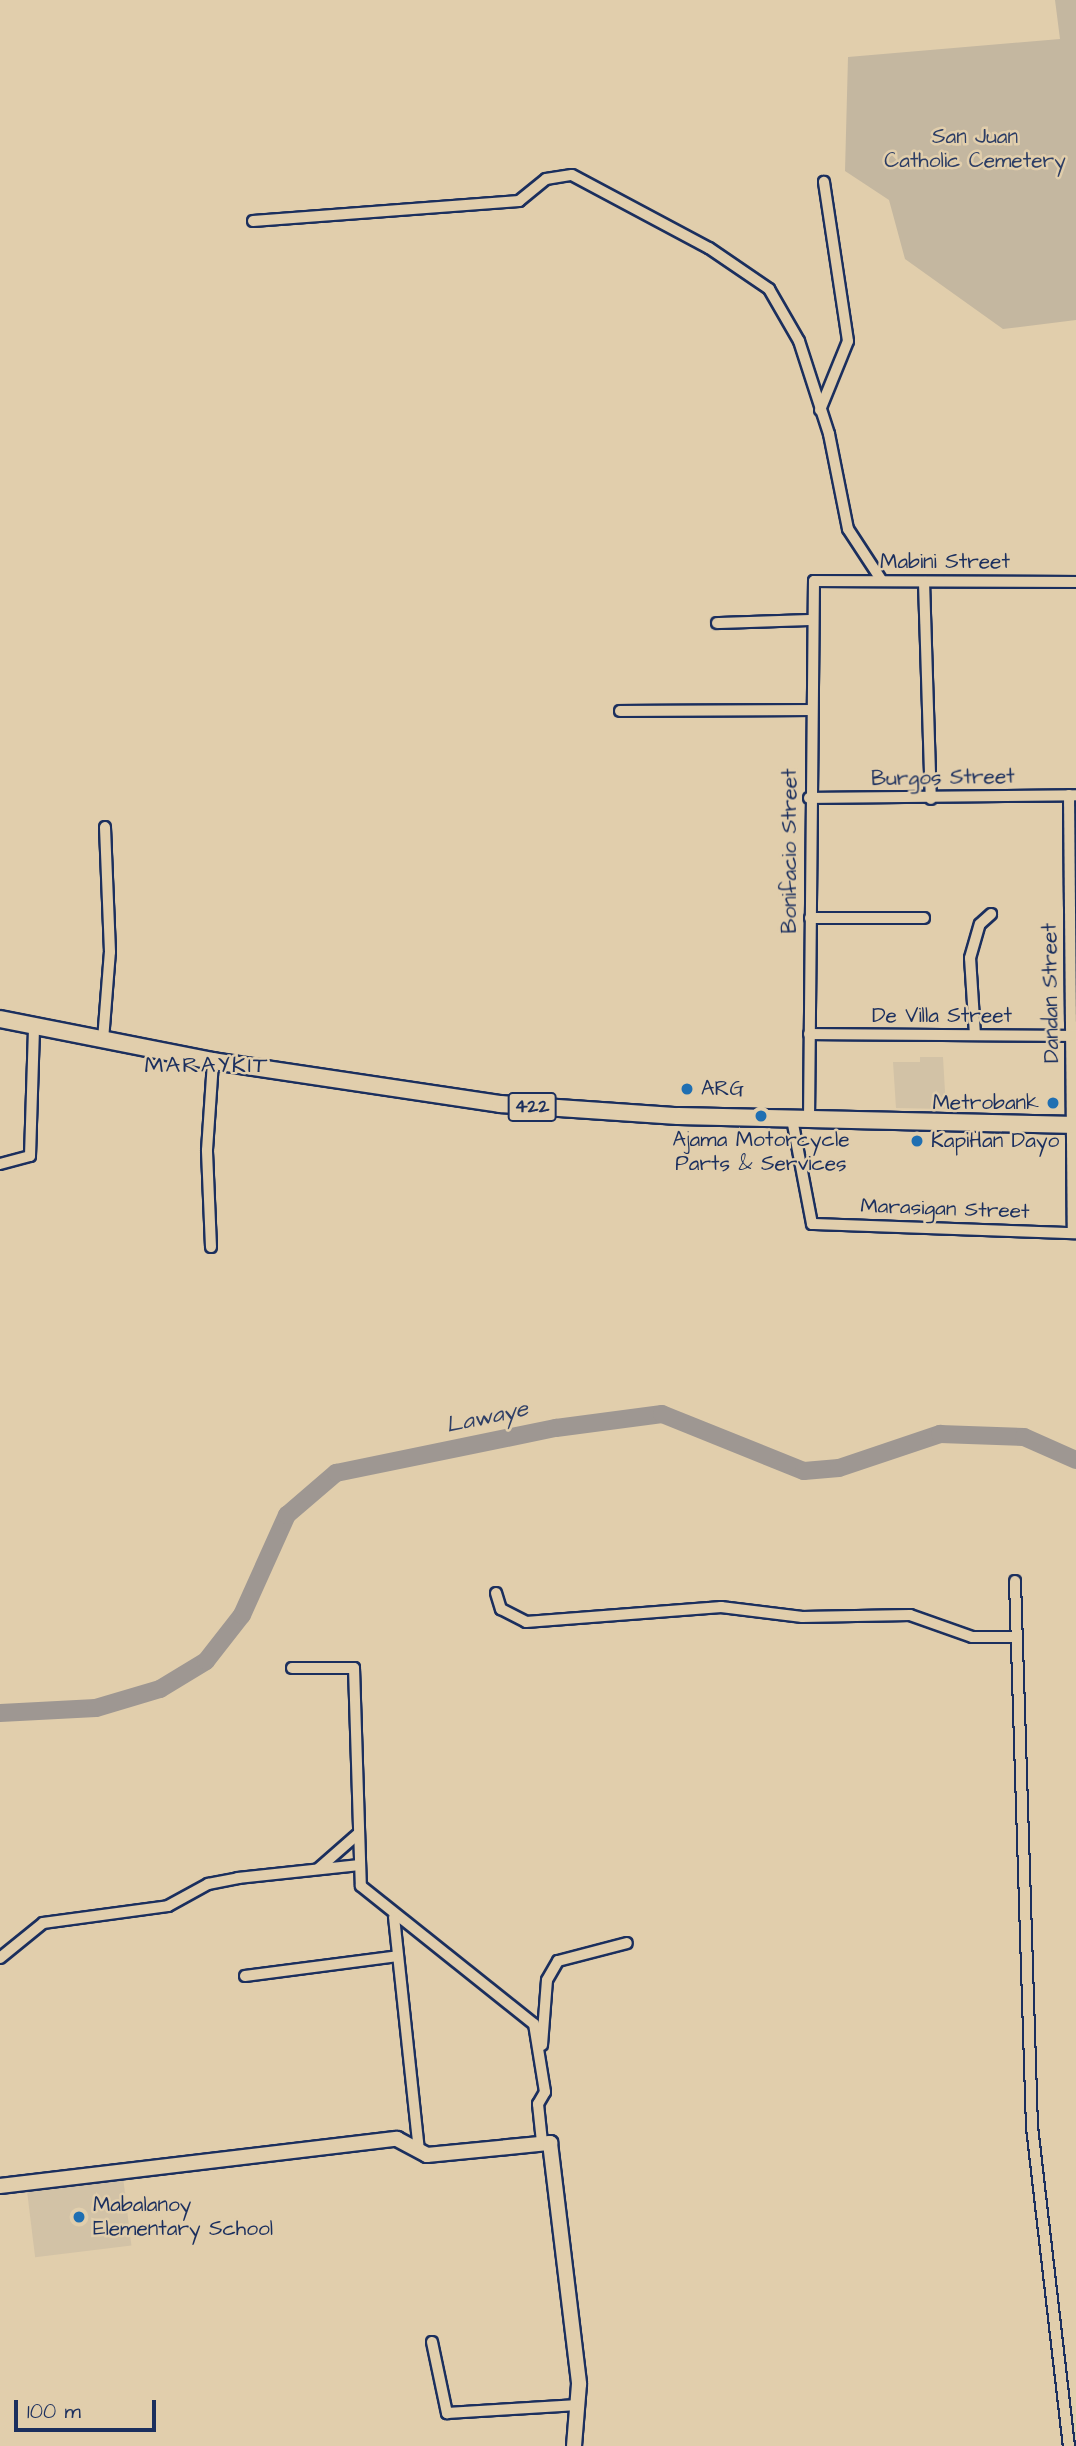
<!DOCTYPE html>
<html>
<head>
<meta charset="utf-8">
<style>
	body { margin:0 }
	#map { position:relative; width:1076px; height:2446px; overflow:hidden; background:#e1ceac; font-family:"Architects Daughter",sans-serif }
	div>[style] { position:absolute }
	.built>* { inset:0; background:#d2c2a6; transform-origin:0 0 }
	.green>* { inset:0; background:#c4b7a0 }
	.river>* { height:18px; margin:-9px; padding:0 9px; transform-origin:9px; border-radius:9px; background:#9e9792 }
	.roads { filter:drop-shadow(2px 0 #1b2f5e) drop-shadow(-2px 0 #1b2f5e) drop-shadow(0 2px #1b2f5e) drop-shadow(0 -2px #1b2f5e) }
	.street>* { height:10px; margin:-5px; padding:0 5px; transform-origin:5px; border-radius:5px; background:#e1ceac }
	.secondary>* { height:14px; margin:-7px; padding:0 7px; transform-origin:7px; border-radius:7px; background:#e1ceac }
	.primary>* { height:16px; margin:-8px; padding:0 8px; transform-origin:8px; border-radius:8px; background:#e1ceac }
	.dots>* { width:19px; height:19px; translate:-50% -50%; box-sizing:border-box; border:4px solid #e1ceac; border-radius:50% }
	span { translate:-50% -50%; white-space:nowrap; text-align:center; line-height:1.15; -webkit-text-stroke:5px #e1ceac; paint-order:stroke }
	.shield-label span { padding:2px 5px; background:#e1ceac; border:2px solid; border-radius:5px; -webkit-text-stroke-width:0 }
	.shield-label { font-size:19px; color:#1b2f5e; font-weight:700 }
	.park-label { font-size:21px; color:#2c3d65 }
	.street-label { font-size:21px; color:#1b2f5e }
	.poi-label { font-size:21px; color:#1b2f5e }
	.left { translate:0 -50%; text-align:left }
	.right { translate:-100% -50%; text-align:right }
	.neighbourhood-label { font-size:23px; color:#1b2f5e; letter-spacing:2px }
	.water-label { font-size:23px; color:#2f3f66; font-style:italic }
	.scale { position:absolute; left:14px; top:2400px; width:142px; height:32px; box-sizing:border-box; border:4px solid #1b2f5e; border-top:0; padding-left:9px; font-size:21px; line-height:24px; white-space:nowrap; color:#1b2f5e; -webkit-text-stroke:5px #e1ceac; paint-order:stroke }
</style>
</head>
<body>
<div id="map">
	<div class="built">
		<i style="clip-path:polygon(920px 1057px,943px 1057px,946px 1109px,896px 1108px,893px 1062px,920px 1062px)"></i>
		<i style="left:123px;top:2177px;width:69px;height:97px;rotate:83deg"></i>
	</div>
	<div class="green">
		<i style="clip-path:polygon(1055px 0,1076px 0,1076px 320px,1003px 329px,905px 259px,889px 200px,845px 171px,848px 57px,1060px 39px)"></i>
	</div>
	<div class="river">
		<i style="left:0;top:1713px;width:96px;rotate:-3deg"></i>
		<i style="left:96px;top:1708px;width:67px;rotate:-16.5deg"></i>
		<i style="left:160px;top:1689px;width:54px;rotate:-31.3deg"></i>
		<i style="left:206px;top:1661px;width:58px;rotate:-52deg"></i>
		<i style="left:242px;top:1615px;width:110px;rotate:-65.8deg"></i>
		<i style="left:287px;top:1515px;width:65px;rotate:-40.6deg"></i>
		<i style="left:336px;top:1473px;width:225px;rotate:-11.6deg"></i>
		<i style="left:556px;top:1428px;width:107px;rotate:-7.5deg"></i>
		<i style="left:662px;top:1414px;width:153px;rotate:21.9deg"></i>
		<i style="left:804px;top:1471px;width:35px;rotate:-5deg"></i>
		<i style="left:839px;top:1468px;width:107px;rotate:-18.6deg"></i>
		<i style="left:940px;top:1434px;width:84px;rotate:2deg"></i>
		<i style="left:1024px;top:1437px;width:57px;rotate:23.9deg"></i>
	</div>
	<div class="roads">
		<div class="street">
			<i style="left:253px;top:221px;width:267px;rotate:-4.3deg"></i>
			<i style="left:519px;top:201px;width:35px;rotate:-39deg"></i>
			<i style="left:546px;top:179px;width:26px;rotate:-9deg"></i>
			<i style="left:572px;top:175px;width:155px;rotate:28.1deg"></i>
			<i style="left:709px;top:248px;width:73px;rotate:34.3deg"></i>
			<i style="left:769px;top:289px;width:60px;rotate:60deg"></i>
			<i style="left:799px;top:341px;width:98px;rotate:72.1deg"></i>
			<i style="left:829px;top:434px;width:97px;rotate:78.7deg"></i>
			<i style="left:848px;top:529px;width:62px;rotate:56.8deg"></i>
			<i style="left:820px;top:410px;width:74px;rotate:-67.9deg"></i>
			<i style="left:848px;top:341px;width:161px;rotate:-98.6deg"></i>
			<i style="left:924px;top:582px;width:217px;rotate:88.2deg"></i>
			<i style="left:717px;top:623px;width:95px;rotate:-1.8deg"></i>
			<i style="left:620px;top:711px;width:189px;rotate:-0.3deg"></i>
			<i style="left:1069px;top:795px;width:438px;rotate:89.5deg"></i>
			<i style="left:809px;top:798px;width:267px;rotate:-0.6deg"></i>
			<i style="left:810px;top:918px;width:114px"></i>
			<i style="left:809px;top:1034px;width:266px;rotate:0.4deg"></i>
			<i style="left:975px;top:1035px;width:77px;rotate:-93.7deg"></i>
			<i style="left:970px;top:958px;width:35px;rotate:-74deg"></i>
			<i style="left:980px;top:924px;width:15px;rotate:-42deg"></i>
			<i style="left:103px;top:1040px;width:88px;rotate:-85.5deg"></i>
			<i style="left:110px;top:952px;width:125px;rotate:-92.3deg"></i>
			<i style="left:792px;top:1119px;width:107px;rotate:79.2deg"></i>
			<i style="left:812px;top:1224px;width:264px;rotate:2deg"></i>
			<i style="left:809px;top:1120px;width:539px;rotate:-89.47deg"></i>
			<i style="left:814px;top:581px;width:262px;rotate:0.2deg"></i>
			<i style="left:0;top:1164px;width:31px;rotate:-15deg"></i>
			<i style="left:30px;top:1156px;width:130px;rotate:-88.2deg"></i>
			<i style="left:211px;top:1247px;width:97px;rotate:-92.4deg"></i>
			<i style="left:207px;top:1150px;width:89px;rotate:-86.1deg"></i>
			<i style="left:1015px;top:1581px;width:546px;rotate:88.22deg"></i>
			<i style="left:1032px;top:2127px;width:321px;rotate:83.4deg"></i>
			<i style="left:496px;top:1593px;width:17px;rotate:73deg"></i>
			<i style="left:501px;top:1609px;width:28px;rotate:27deg"></i>
			<i style="left:526px;top:1622px;width:196px;rotate:-4.4deg"></i>
			<i style="left:721px;top:1607px;width:82px;rotate:7deg"></i>
			<i style="left:802px;top:1617px;width:108px;rotate:-1.1deg"></i>
			<i style="left:910px;top:1615px;width:66px;rotate:19.5deg"></i>
			<i style="left:972px;top:1637px;width:43px"></i>
			<i style="left:292px;top:1668px;width:62px"></i>
			<i style="left:354px;top:1668px;width:218px;rotate:88.2deg"></i>
			<i style="left:361px;top:1886px;width:221px;rotate:38.6deg"></i>
			<i style="left:534px;top:2024px;width:69px;rotate:80.8deg"></i>
			<i style="left:545px;top:2092px;width:14px;rotate:120deg"></i>
			<i style="left:538px;top:2104px;width:39px;rotate:84deg"></i>
			<i style="left:318px;top:1869px;width:53px;rotate:-41.2deg"></i>
			<i style="left:394px;top:1917px;width:236px;rotate:83.9deg"></i>
			<i style="left:0;top:1958px;width:55px;rotate:-39.1deg"></i>
			<i style="left:43px;top:1923px;width:126px;rotate:-7.7deg"></i>
			<i style="left:168px;top:1906px;width:46px;rotate:-28.8deg"></i>
			<i style="left:208px;top:1884px;width:31px;rotate:-11deg"></i>
			<i style="left:238px;top:1878px;width:122px;rotate:-6.1deg"></i>
			<i style="left:245px;top:1976px;width:154px;rotate:-7.4deg"></i>
			<i style="left:542px;top:2045px;width:65px;rotate:-85.6deg"></i>
			<i style="left:547px;top:1980px;width:22px;rotate:-60deg"></i>
			<i style="left:558px;top:1961px;width:71px;rotate:-14.6deg"></i>
			<i style="left:432px;top:2342px;width:73px;rotate:78.1deg"></i>
			<i style="left:447px;top:2413px;width:131px;rotate:-3.5deg"></i>
		</div>
		<div class="secondary">
			<i style="left:0;top:2186px;width:400px;rotate:-6.8deg"></i>
			<i style="left:397px;top:2139px;width:34px;rotate:28deg"></i>
			<i style="left:427px;top:2155px;width:124px;rotate:-5.6deg"></i>
			<i style="left:550px;top:2143px;width:243px;rotate:83.1deg"></i>
			<i style="left:579px;top:2384px;width:62px;rotate:94.6deg"></i>
		</div>
		<div class="primary">
			<i style="left:0;top:1019px;width:217px;rotate:11.2deg"></i>
			<i style="left:213px;top:1061px;width:290px;rotate:8.5deg"></i>
			<i style="left:500px;top:1104px;width:178px;rotate:3.9deg"></i>
			<i style="left:678px;top:1116px;width:398px;rotate:1.3deg"></i>
		</div>
	</div>
	<div class="dots">
		<i style="left:687px;top:1089px;background:#1f6fb2"></i>
		<i style="left:1053px;top:1103px;background:#1f6fb2"></i>
		<i style="left:761px;top:1116px;background:#1f6fb2"></i>
		<i style="left:917px;top:1141px;background:#1f6fb2"></i>
		<i style="left:79px;top:2217px;background:#1f6fb2"></i>
	</div>
	<div class="shield-label">
		<span style="left:532px;top:1107px">422</span>
	</div>
	<div class="park-label">
		<span style="left:975px;top:149px">San Juan<br>Catholic Cemetery</span>
	</div>
	<div class="street-label">
		<span style="left:945px;top:562px">Mabini Street</span>
		<span style="left:943px;top:778px;rotate:-1deg">Burgos Street</span>
		<span style="left:790px;top:851px;rotate:-90deg">Bonifacio Street</span>
		<span style="left:1051px;top:993px;rotate:-91deg">Dandan Street</span>
		<span style="left:942px;top:1016px">De Villa Street</span>
		<span style="left:945px;top:1209px;rotate:2deg">Marasigan Street</span>
	</div>
	<div class="poi-label">
		<span class="left" style="left:701px;top:1089px">ARG</span>
		<span class="right" style="left:1039px;top:1103px">Metrobank</span>
		<span style="left:761px;top:1152px">Ajama Motorcycle<br>Parts &amp; Services</span>
		<span class="left" style="left:931px;top:1141px">KapiHan Dayo</span>
		<span class="left" style="left:93px;top:2217px">Mabalanoy<br>Elementary School</span>
	</div>
	<div class="neighbourhood-label">
		<span style="left:207px;top:1065px">MARAYKIT</span>
	</div>
	<div class="water-label">
		<span style="left:487px;top:1417px;rotate:-12deg">Lawaye</span>
	</div>
	<div class="scale">100 m</div>
</div>
</body>
</html>
